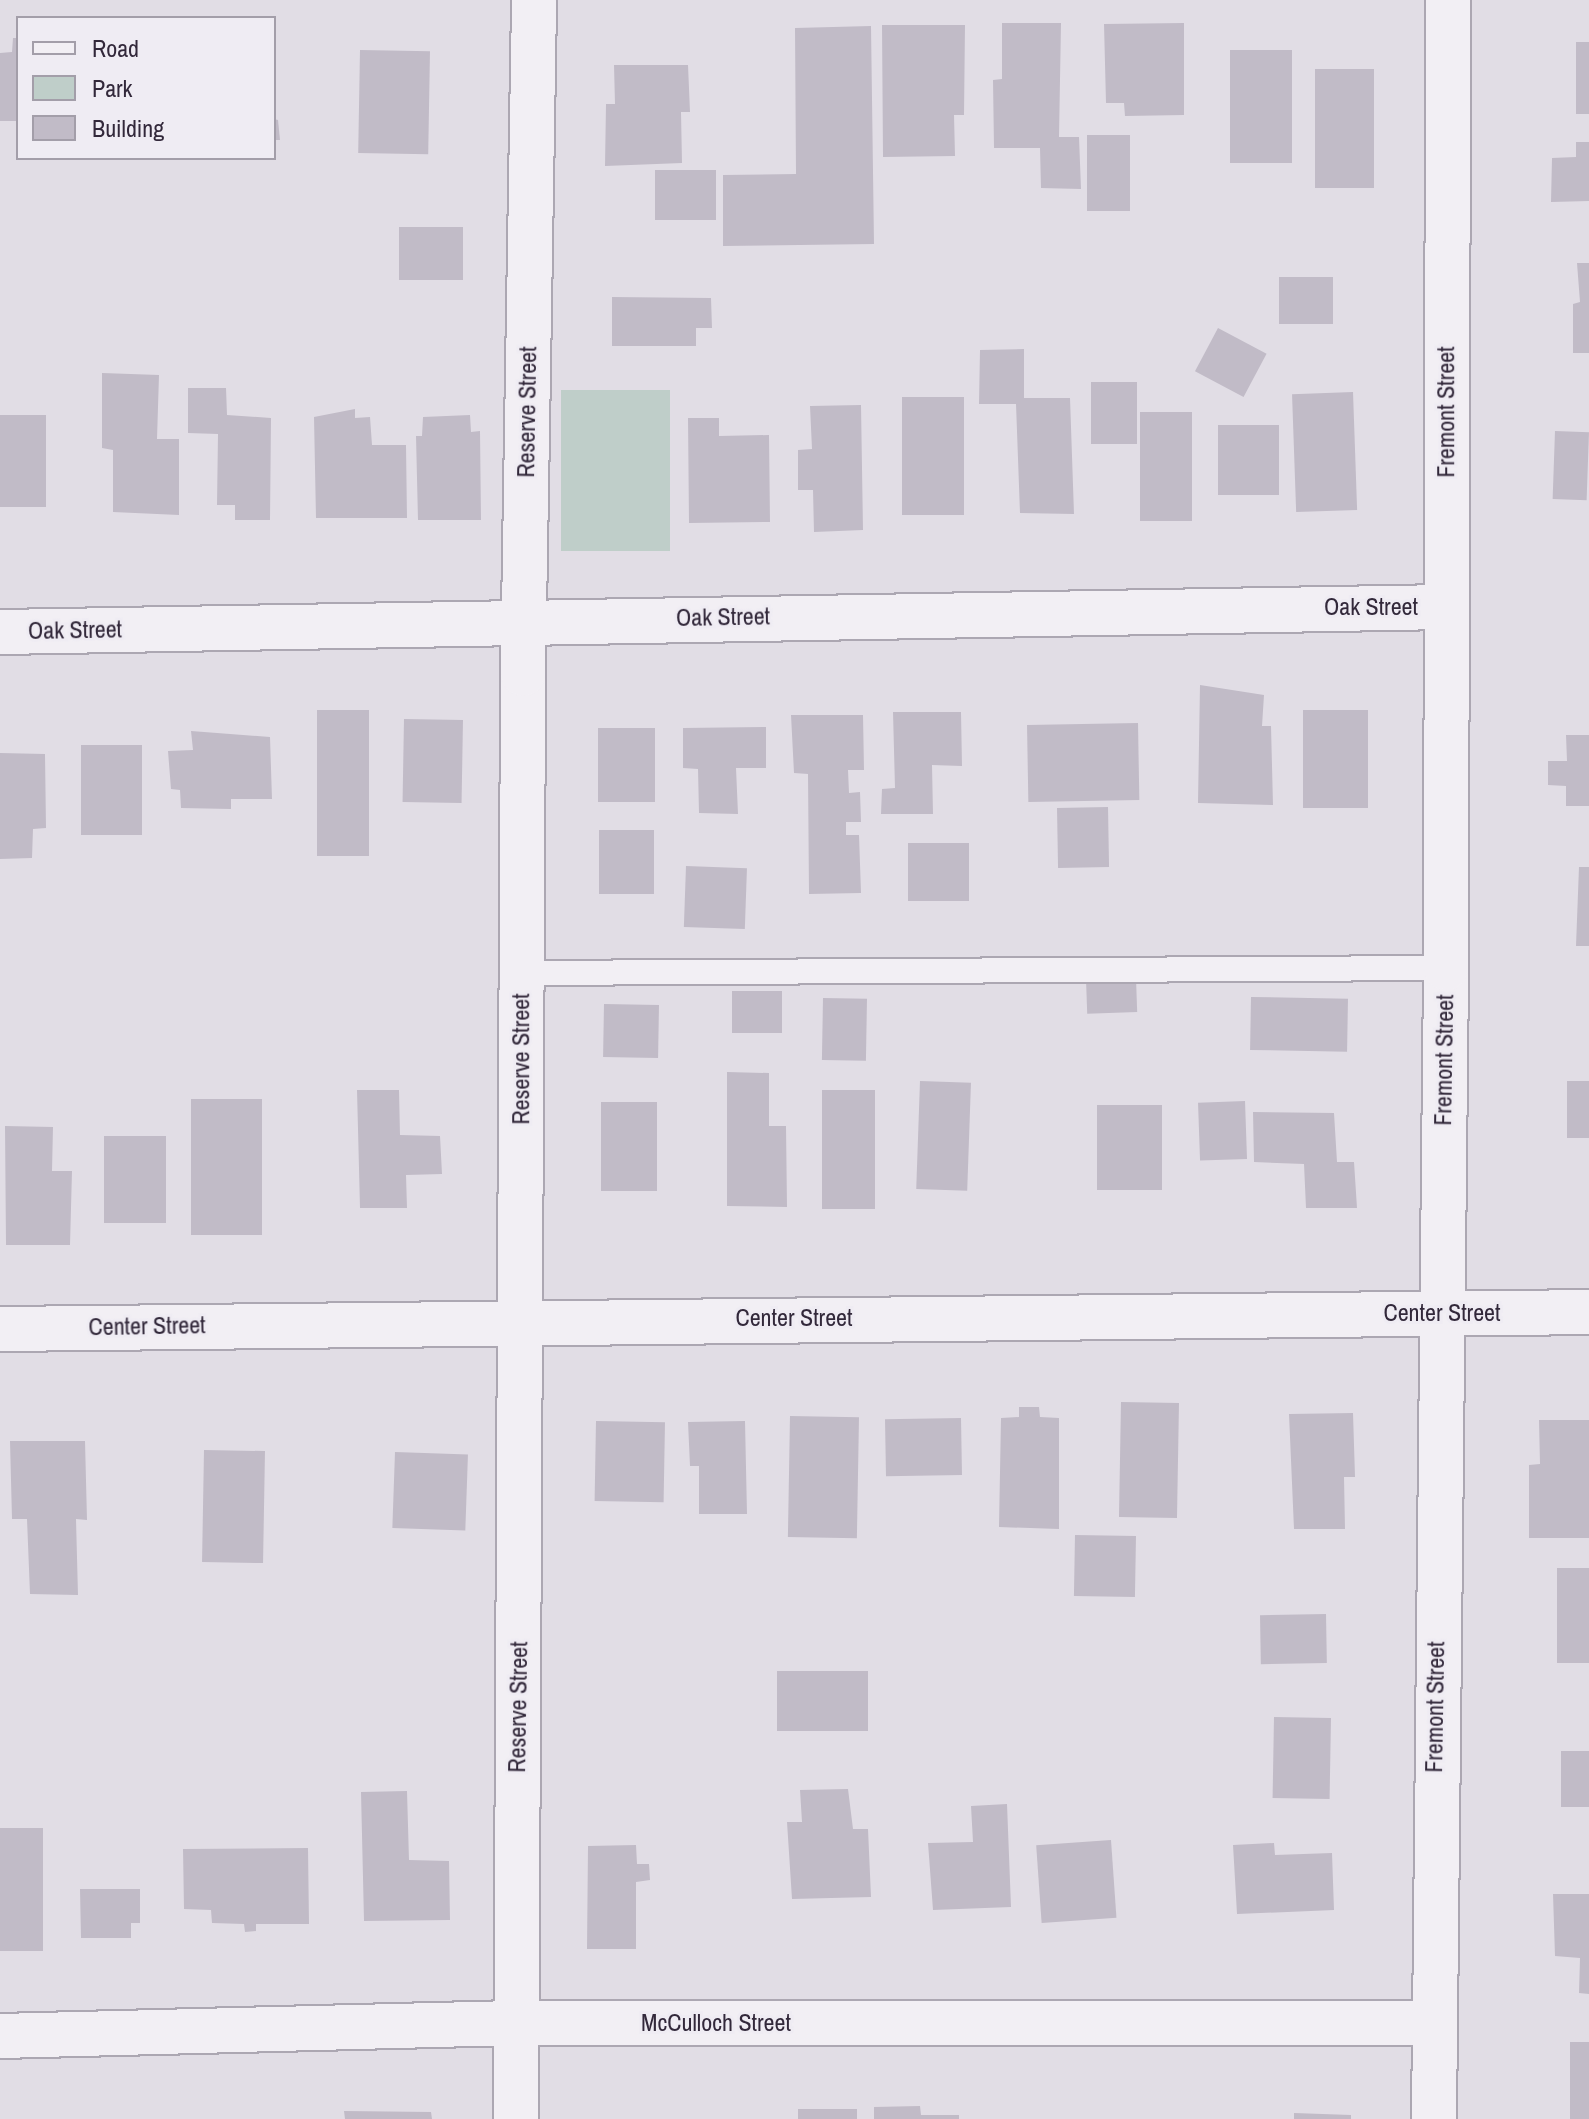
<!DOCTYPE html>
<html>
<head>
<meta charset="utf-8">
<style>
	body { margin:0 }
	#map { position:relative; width:1589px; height:2119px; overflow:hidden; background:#e1dde5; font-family:"Archivo Narrow",sans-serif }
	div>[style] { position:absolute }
	.green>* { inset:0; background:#bfcec9; transform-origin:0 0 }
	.building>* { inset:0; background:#c1bbc7; transform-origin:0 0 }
	.roads { filter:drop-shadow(2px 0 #aca7b2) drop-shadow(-2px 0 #aca7b2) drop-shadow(0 2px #aca7b2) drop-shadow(0 -2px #aca7b2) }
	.service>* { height:24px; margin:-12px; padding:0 12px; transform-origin:12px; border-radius:12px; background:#f2eff4 }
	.minor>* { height:44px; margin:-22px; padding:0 22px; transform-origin:22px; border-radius:22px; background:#f2eff4 }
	span { translate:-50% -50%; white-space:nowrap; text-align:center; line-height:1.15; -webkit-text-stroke:6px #efecf3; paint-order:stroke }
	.street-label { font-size:24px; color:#32283a }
	.legend { position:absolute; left:16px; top:16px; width:260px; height:144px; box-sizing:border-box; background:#efecf3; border:2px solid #a39ea9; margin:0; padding:10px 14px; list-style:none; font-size:24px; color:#32283a }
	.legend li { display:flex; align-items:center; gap:16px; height:40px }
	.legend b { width:40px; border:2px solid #a39ea9 }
</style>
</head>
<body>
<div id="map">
	<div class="green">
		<i style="left:561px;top:390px;width:109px;height:161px"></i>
	</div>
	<div class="building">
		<i style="clip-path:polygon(1002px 23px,1061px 23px,1059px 137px,1079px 137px,1081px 189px,1041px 188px,1040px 148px,994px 148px,993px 80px,1002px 79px)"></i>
		<i style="clip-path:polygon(1184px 23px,1184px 115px,1125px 116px,1124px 103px,1106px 103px,1104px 24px)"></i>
		<i style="clip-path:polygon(882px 25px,965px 25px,964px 115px,954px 115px,955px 156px,883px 157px)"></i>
		<i style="clip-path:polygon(871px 26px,874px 244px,723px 246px,723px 175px,796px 174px,795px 28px)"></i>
		<i style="clip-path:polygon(13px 38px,18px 38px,18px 121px,0 121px,0 53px,12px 52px)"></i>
		<i style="left:1576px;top:42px;width:13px;height:72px"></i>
		<i style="left:360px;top:50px;width:70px;height:103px;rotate:1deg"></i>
		<i style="left:1230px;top:50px;width:62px;height:113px"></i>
		<i style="clip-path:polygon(614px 65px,688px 65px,690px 112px,681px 112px,682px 163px,605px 166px,606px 104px,615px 104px)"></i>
		<i style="left:1315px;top:69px;width:59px;height:119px"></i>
		<i style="clip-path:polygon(274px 119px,278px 120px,280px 140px,274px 140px)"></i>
		<i style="left:1087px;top:135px;width:43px;height:76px"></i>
		<i style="clip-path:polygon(1576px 142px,1589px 142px,1589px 201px,1551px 202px,1552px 158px,1576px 157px)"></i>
		<i style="left:655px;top:170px;width:61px;height:50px"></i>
		<i style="left:399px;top:227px;width:64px;height:53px"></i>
		<i style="clip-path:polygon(1577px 263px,1589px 263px,1589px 353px,1573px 353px,1573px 304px,1580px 302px)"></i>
		<i style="left:1333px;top:277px;width:47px;height:54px;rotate:90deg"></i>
		<i style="clip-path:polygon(612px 297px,711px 298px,712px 328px,696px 328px,696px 346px,612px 346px)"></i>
		<i style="left:1218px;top:328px;width:55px;height:49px;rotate:28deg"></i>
		<i style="clip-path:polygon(1024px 349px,1024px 398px,1070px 398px,1074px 514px,1020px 513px,1016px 404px,979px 404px,980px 350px)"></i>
		<i style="clip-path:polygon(102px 373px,159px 375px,157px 439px,179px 439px,179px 515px,113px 512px,113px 450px,102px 448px)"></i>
		<i style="left:1091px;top:382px;width:46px;height:62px"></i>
		<i style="clip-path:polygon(188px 388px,226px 388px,227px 415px,271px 418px,270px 520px,235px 520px,235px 505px,217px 505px,218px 434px,188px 433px)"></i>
		<i style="left:1353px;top:392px;width:118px;height:61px;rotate:88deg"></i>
		<i style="left:902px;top:397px;width:62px;height:118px"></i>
		<i style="clip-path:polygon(861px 405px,863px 530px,814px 532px,813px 490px,798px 490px,798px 450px,812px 449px,810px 406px)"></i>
		<i style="clip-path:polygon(355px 409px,355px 418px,370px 417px,372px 445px,406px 445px,407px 518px,316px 518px,314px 417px)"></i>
		<i style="left:1140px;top:412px;width:52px;height:109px"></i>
		<i style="left:0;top:415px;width:46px;height:92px"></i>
		<i style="clip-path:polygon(470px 415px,471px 432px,480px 431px,481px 520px,418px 520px,416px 436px,422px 436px,423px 417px)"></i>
		<i style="clip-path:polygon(688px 418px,719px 418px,719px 436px,769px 435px,770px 522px,689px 523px)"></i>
		<i style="left:1218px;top:425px;width:61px;height:70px"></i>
		<i style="left:1555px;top:431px;width:34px;height:68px;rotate:2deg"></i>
		<i style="clip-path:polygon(1200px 685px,1264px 695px,1262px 726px,1271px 726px,1273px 805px,1198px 803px)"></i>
		<i style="left:317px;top:710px;width:52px;height:146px"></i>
		<i style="left:1303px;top:710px;width:65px;height:98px"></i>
		<i style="clip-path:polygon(893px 712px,961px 712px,962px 766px,932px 765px,933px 814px,881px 814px,882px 789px,895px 788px)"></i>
		<i style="clip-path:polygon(791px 715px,863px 715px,864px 770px,848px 770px,849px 793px,860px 792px,861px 822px,846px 822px,846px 835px,859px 835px,861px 893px,809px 894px,808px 774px,794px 773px)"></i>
		<i style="left:404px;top:719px;width:59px;height:83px;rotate:1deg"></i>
		<i style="left:1138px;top:723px;width:77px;height:111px;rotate:89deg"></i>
		<i style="clip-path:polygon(766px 727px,766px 768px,736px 768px,738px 814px,699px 813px,698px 769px,683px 768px,683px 728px)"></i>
		<i style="left:598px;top:728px;width:57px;height:74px"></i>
		<i style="clip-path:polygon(191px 731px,270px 737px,272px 799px,231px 799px,231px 809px,181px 808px,180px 790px,171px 789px,168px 751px,193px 750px)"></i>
		<i style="clip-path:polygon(1566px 735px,1589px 735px,1589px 806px,1566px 806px,1566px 786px,1548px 785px,1548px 761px,1567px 761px)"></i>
		<i style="left:81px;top:745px;width:61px;height:90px"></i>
		<i style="clip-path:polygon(0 753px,45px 754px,46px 828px,33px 829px,32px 858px,0 859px)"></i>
		<i style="left:1108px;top:807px;width:60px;height:51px;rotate:89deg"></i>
		<i style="left:599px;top:830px;width:55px;height:64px"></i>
		<i style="left:908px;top:843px;width:61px;height:58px"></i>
		<i style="left:686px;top:866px;width:61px;height:61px;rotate:2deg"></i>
		<i style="clip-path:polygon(1579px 867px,1589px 867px,1589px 946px,1576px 946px)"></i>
		<i style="left:1136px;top:978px;width:34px;height:50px;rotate:88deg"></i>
		<i style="left:732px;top:991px;width:50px;height:42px"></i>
		<i style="left:1251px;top:997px;width:97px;height:53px;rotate:1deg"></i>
		<i style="left:823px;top:998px;width:44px;height:62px;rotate:1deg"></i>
		<i style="left:604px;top:1004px;width:55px;height:53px;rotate:1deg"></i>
		<i style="clip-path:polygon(727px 1072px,769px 1073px,769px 1126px,786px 1126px,787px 1207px,727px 1206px)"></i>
		<i style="left:920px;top:1081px;width:51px;height:108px;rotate:2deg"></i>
		<i style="left:1567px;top:1081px;width:22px;height:57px"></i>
		<i style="clip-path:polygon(357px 1090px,399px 1090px,400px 1135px,440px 1136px,442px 1174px,406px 1175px,407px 1208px,360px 1208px)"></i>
		<i style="left:822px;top:1090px;width:53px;height:119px"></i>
		<i style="left:191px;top:1099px;width:71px;height:136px"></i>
		<i style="left:1245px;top:1101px;width:58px;height:47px;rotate:88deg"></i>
		<i style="left:657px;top:1102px;width:89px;height:56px;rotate:90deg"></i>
		<i style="left:1097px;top:1105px;width:65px;height:85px"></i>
		<i style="clip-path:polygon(1253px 1112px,1334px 1113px,1337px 1162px,1354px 1162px,1357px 1208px,1306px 1208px,1304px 1164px,1254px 1162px)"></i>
		<i style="clip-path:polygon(5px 1126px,53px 1127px,52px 1171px,72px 1171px,70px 1245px,6px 1245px)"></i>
		<i style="left:166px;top:1136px;width:87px;height:62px;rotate:90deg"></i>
		<i style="left:1121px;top:1402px;width:58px;height:115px;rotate:1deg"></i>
		<i style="clip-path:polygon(1019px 1407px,1039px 1407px,1040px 1417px,1059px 1418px,1059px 1529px,999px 1527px,1001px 1418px,1019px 1417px)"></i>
		<i style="clip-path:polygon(1353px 1413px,1355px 1477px,1344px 1477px,1345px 1529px,1294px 1529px,1289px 1414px)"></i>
		<i style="left:790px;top:1416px;width:69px;height:121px;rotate:1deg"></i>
		<i style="left:961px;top:1418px;width:57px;height:76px;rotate:89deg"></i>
		<i style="clip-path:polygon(1539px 1420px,1589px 1420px,1589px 1538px,1529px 1538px,1529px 1465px,1540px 1464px)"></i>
		<i style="left:596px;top:1421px;width:69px;height:80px;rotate:1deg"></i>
		<i style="clip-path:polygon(745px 1421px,747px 1514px,699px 1514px,699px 1466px,690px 1466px,688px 1422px)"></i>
		<i style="clip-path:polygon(10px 1441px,85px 1441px,87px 1520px,76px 1519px,78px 1595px,30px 1594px,27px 1519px,12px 1519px)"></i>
		<i style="left:204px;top:1450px;width:61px;height:112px;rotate:1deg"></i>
		<i style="left:395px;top:1452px;width:73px;height:76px;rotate:2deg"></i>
		<i style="left:1075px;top:1535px;width:61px;height:61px;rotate:1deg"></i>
		<i style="left:1557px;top:1568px;width:32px;height:95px"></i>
		<i style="left:1326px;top:1614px;width:49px;height:66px;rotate:89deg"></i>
		<i style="left:868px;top:1671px;width:60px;height:91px;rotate:90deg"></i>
		<i style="left:1274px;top:1717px;width:57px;height:81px;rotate:1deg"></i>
		<i style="left:1589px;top:1751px;width:56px;height:28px;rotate:90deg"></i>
		<i style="clip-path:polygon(848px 1789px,853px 1829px,868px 1829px,871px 1897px,792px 1899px,787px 1822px,802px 1822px,800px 1790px)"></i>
		<i style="clip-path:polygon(407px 1791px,409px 1860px,449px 1861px,450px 1920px,364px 1921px,361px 1792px)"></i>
		<i style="clip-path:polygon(1007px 1804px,1011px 1907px,933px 1910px,928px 1843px,973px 1842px,971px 1806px)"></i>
		<i style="left:43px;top:1828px;width:123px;height:43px;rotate:90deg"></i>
		<i style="left:1111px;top:1840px;width:78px;height:75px;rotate:86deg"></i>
		<i style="clip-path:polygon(1274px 1843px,1275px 1855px,1332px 1853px,1334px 1910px,1237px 1914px,1233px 1845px)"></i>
		<i style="clip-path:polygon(636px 1845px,637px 1864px,649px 1864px,650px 1880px,636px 1882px,636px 1949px,587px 1949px,588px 1846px)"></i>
		<i style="clip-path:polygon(308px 1848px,309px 1924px,256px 1924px,256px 1931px,245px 1932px,244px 1924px,212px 1923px,211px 1910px,184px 1909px,183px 1849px)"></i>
		<i style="clip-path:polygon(80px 1889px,140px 1889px,140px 1923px,131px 1923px,131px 1938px,81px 1938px)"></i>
		<i style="clip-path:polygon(1553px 1894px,1589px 1894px,1589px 1994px,1579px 1993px,1580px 1958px,1555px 1956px)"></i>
		<i style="left:1589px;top:2042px;width:77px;height:19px;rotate:90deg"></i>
		<i style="clip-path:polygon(920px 2106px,921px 2115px,959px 2115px,959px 2119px,874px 2119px,874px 2107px)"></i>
		<i style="left:857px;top:2109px;width:10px;height:59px;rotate:90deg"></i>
		<i style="clip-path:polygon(344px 2111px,431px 2112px,432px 2119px,345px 2119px)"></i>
		<i style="clip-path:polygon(1294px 2113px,1351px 2115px,1351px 2119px,1294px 2119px)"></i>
	</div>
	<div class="roads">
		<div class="service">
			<i style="left:521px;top:973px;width:925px;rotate:-0.31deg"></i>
		</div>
		<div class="minor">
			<i style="left:0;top:632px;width:1446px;rotate:-0.99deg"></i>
			<i style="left:0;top:1329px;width:1589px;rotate:-0.61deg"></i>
			<i style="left:0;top:2036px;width:515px;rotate:-1.45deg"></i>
			<i style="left:515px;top:2023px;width:917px"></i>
			<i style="left:516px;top:2119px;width:1445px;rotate:-89.72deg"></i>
			<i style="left:523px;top:674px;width:674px;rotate:-89.06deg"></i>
			<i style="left:1434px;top:2119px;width:1151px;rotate:-89.4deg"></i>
			<i style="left:1446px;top:968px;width:968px;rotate:-89.88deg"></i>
		</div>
	</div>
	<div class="street-label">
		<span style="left:527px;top:412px;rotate:-89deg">Reserve Street</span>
		<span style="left:1446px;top:412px;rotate:-90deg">Fremont Street</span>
		<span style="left:1371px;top:607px">Oak Street</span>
		<span style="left:723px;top:617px;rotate:-1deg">Oak Street</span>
		<span style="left:75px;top:630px;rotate:-1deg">Oak Street</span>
		<span style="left:521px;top:1059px;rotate:-90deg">Reserve Street</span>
		<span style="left:1444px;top:1060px;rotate:-89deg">Fremont Street</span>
		<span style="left:1442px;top:1313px">Center Street</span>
		<span style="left:794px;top:1318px">Center Street</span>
		<span style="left:147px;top:1326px;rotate:-1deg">Center Street</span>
		<span style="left:518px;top:1707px;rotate:-89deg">Reserve Street</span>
		<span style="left:1435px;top:1707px;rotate:-89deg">Fremont Street</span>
		<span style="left:716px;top:2023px">McCulloch Street</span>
	</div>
	<ul class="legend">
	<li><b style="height:10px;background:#f2eff4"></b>Road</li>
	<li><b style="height:22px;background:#bfcec9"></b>Park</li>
	<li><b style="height:22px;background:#c1bbc7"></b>Building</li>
	</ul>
</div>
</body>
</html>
